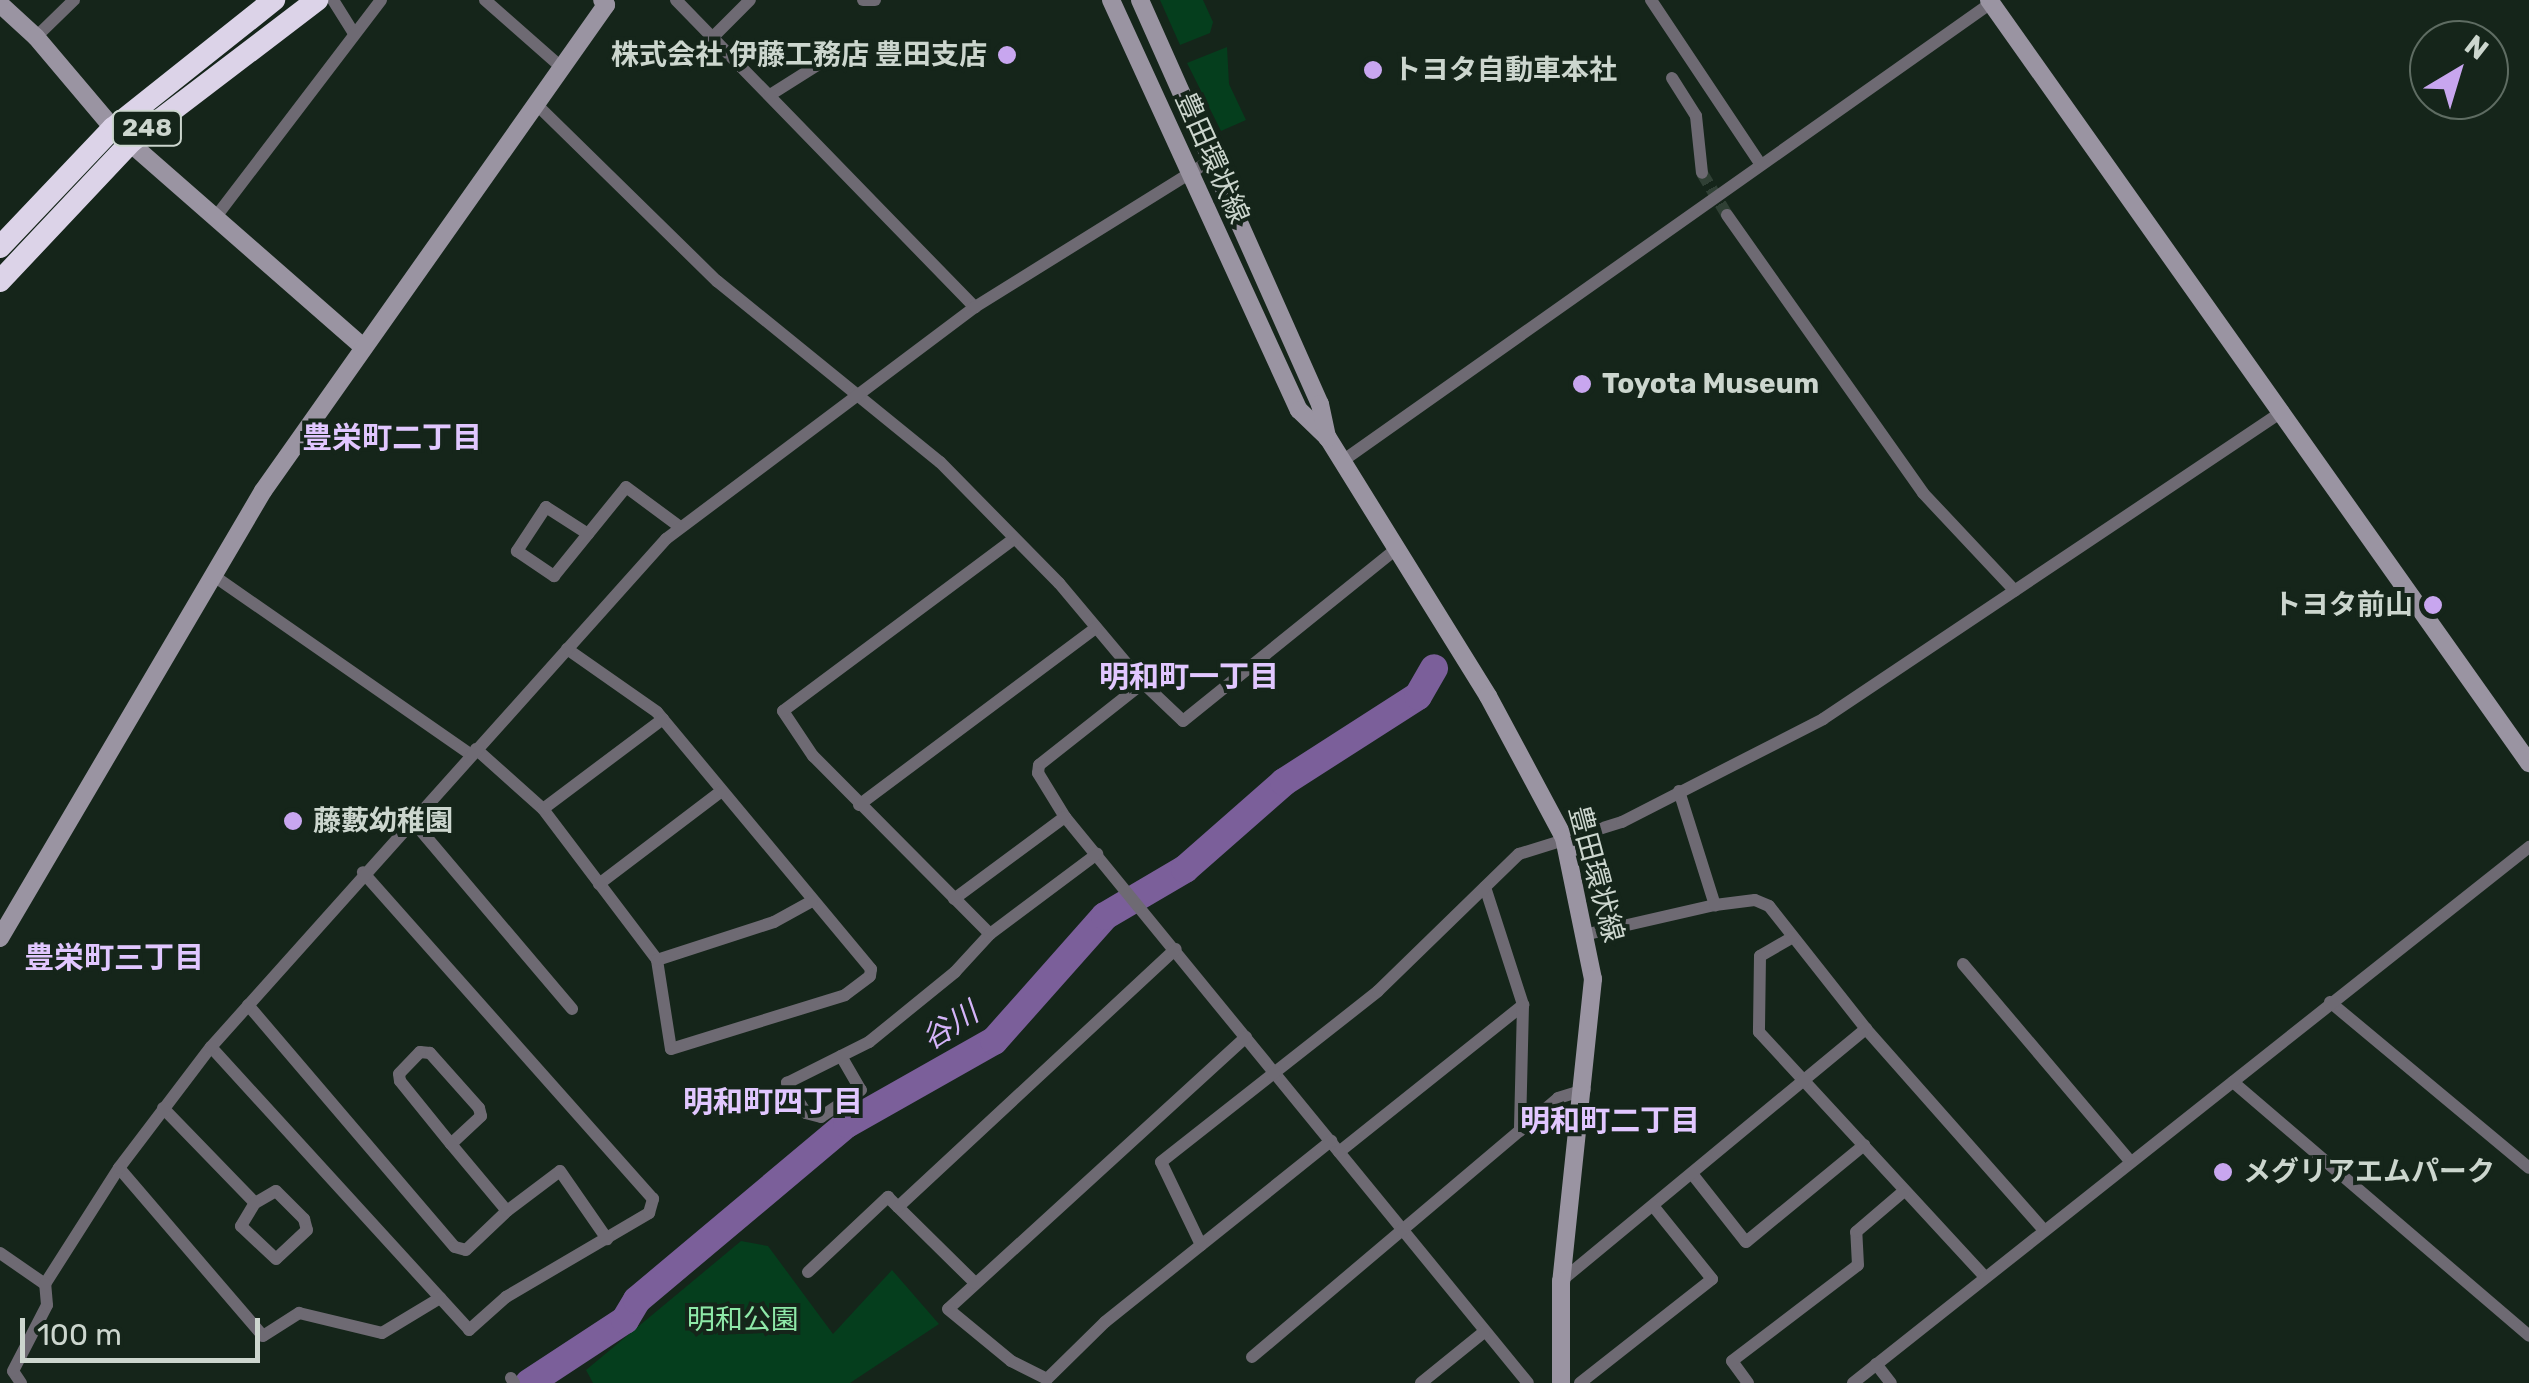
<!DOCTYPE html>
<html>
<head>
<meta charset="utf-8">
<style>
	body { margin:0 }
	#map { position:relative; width:2529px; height:1383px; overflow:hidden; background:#15251a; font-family:Rubik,"Noto Sans JP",sans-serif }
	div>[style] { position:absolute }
	.green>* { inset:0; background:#053e1d }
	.river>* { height:28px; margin:-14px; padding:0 14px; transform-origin:14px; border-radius:14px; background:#7b5f9a }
	.street-tunnel>* { height:12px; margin-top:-6px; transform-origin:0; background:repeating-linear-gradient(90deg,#304035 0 12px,transparent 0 18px) }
	.street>* { height:12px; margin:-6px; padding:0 6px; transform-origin:6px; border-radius:6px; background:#6e6a73 }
	.secondary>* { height:18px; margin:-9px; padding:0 9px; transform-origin:9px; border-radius:9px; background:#9a94a2 }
	.highway>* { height:22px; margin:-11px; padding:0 11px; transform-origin:11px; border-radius:11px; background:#dcd3e8 }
	.dots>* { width:28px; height:28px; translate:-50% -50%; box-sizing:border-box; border:5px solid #15251a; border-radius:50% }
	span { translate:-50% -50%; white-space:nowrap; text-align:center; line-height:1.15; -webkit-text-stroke:8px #15251a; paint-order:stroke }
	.shield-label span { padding:2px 8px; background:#15251a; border:2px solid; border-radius:8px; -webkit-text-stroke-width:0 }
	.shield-label { font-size:25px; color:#ccd6ce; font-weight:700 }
	.poi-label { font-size:28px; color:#ccd6ce; font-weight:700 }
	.right { translate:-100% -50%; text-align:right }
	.left { translate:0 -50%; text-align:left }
	.street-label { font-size:28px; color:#ccd6ce }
	.park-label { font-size:28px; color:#8ee9a8 }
	.neighbourhood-label { font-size:30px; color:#e1c7ff; font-weight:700 }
	.water-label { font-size:30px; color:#d4b4f8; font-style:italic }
	.north { position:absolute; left:2409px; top:20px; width:100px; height:100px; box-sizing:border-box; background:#15251a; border:2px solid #5e6c62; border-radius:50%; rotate:38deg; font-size:28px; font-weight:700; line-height:40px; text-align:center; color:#ccd6ce }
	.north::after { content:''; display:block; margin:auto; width:35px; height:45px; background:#c8a6ef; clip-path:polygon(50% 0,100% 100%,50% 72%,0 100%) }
	.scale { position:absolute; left:20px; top:1318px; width:240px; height:45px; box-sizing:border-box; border:5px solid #ccd6ce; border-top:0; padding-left:12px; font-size:30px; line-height:35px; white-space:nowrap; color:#ccd6ce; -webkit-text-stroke:8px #15251a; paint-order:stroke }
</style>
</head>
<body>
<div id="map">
	<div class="green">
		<i style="clip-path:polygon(1160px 0,1203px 0,1213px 22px,1210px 33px,1180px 45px)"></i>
		<i style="clip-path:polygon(1227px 47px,1229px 84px,1246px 120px,1221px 131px,1187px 63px)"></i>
		<i style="clip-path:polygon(741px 1241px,768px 1246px,833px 1334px,892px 1270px,939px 1324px,850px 1383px,593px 1383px,586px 1370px)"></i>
	</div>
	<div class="river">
		<i style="left:529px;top:1383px;width:115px;rotate:-33.3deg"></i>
		<i style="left:625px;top:1320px;width:23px;rotate:-59deg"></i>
		<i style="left:637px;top:1300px;width:274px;rotate:-40deg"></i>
		<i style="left:847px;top:1124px;width:169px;rotate:-29.5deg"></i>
		<i style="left:994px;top:1041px;width:167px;rotate:-48.4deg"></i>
		<i style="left:1105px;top:916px;width:93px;rotate:-30.4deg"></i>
		<i style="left:1185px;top:869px;width:132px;rotate:-41.3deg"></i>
		<i style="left:1284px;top:782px;width:159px;rotate:-32.7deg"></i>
		<i style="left:1418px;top:696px;width:32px;rotate:-60deg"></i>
	</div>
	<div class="street-tunnel">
		<i style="left:1702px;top:173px;width:49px;rotate:59.2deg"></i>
	</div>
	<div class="street">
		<i style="left:333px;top:0;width:40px;rotate:58deg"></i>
		<i style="left:485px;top:0;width:101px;rotate:41.4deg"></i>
		<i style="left:676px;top:0;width:429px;rotate:45.8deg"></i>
		<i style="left:863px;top:0;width:12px"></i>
		<i style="left:1651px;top:0;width:198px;rotate:56.3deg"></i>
		<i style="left:36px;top:37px;width:53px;rotate:-44.2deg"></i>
		<i style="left:711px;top:39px;width:55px;rotate:-45deg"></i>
		<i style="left:1672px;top:78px;width:45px;rotate:57.7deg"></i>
		<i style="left:1696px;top:116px;width:57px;rotate:84deg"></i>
		<i style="left:770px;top:95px;width:67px;rotate:-32.3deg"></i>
		<i style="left:535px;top:103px;width:255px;rotate:44.4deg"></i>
		<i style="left:717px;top:281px;width:287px;rotate:39.1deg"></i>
		<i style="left:940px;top:462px;width:170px;rotate:45.5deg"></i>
		<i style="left:1059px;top:583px;width:131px;rotate:50deg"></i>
		<i style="left:1143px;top:683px;width:132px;rotate:141.7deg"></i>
		<i style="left:1039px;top:765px;width:8px;rotate:97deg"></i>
		<i style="left:1038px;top:773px;width:52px;rotate:58.5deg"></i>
		<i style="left:1065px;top:817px;width:731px;rotate:50.72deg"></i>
		<i style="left:218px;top:214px;width:269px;rotate:-52.7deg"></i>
		<i style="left:1727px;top:215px;width:340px;rotate:54.8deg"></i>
		<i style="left:1923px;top:493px;width:134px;rotate:46.8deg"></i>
		<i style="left:1341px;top:462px;width:796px;rotate:-35.23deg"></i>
		<i style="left:588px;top:534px;width:50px;rotate:-147.3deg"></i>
		<i style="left:546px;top:507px;width:53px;rotate:123.4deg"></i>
		<i style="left:517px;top:551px;width:45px;rotate:34deg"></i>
		<i style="left:554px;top:576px;width:114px;rotate:-51deg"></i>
		<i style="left:626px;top:487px;width:67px;rotate:36.5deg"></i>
		<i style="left:214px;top:576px;width:312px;rotate:34.8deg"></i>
		<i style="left:1143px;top:683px;width:55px;rotate:43.5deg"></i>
		<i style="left:1183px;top:721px;width:271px;rotate:-38.9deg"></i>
		<i style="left:476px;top:749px;width:90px;rotate:41.8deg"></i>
		<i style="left:543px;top:809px;width:189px;rotate:52.9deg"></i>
		<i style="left:657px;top:960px;width:90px;rotate:81.1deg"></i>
		<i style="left:671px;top:1049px;width:182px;rotate:-17.2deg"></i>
		<i style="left:845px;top:995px;width:31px;rotate:-37deg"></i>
		<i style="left:870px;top:976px;width:7px;rotate:-82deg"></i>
		<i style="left:871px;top:969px;width:334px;rotate:-129.8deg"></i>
		<i style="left:657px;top:712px;width:110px;rotate:-145deg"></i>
		<i style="left:1679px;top:791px;width:120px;rotate:72.5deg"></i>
		<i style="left:859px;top:805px;width:296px;rotate:-36.8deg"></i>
		<i style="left:543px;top:809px;width:150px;rotate:-36.9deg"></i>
		<i style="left:411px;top:819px;width:249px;rotate:49.7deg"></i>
		<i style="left:599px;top:884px;width:152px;rotate:-37.2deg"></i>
		<i style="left:1485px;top:887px;width:124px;rotate:72.1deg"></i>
		<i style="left:954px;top:899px;width:138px;rotate:-36.5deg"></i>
		<i style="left:990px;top:934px;width:251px;rotate:-134.8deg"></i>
		<i style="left:813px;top:756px;width:54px;rotate:-123.7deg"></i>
		<i style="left:783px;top:711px;width:288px;rotate:-36.7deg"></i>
		<i style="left:1588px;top:934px;width:130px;rotate:-12.9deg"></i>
		<i style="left:1715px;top:905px;width:40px;rotate:-7.1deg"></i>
		<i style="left:1755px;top:900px;width:15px;rotate:23deg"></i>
		<i style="left:1769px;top:906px;width:157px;rotate:51.7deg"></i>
		<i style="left:1866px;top:1029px;width:267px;rotate:48.5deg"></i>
		<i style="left:1793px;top:937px;width:38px;rotate:150deg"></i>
		<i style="left:1760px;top:956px;width:76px;rotate:90.8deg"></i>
		<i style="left:1759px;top:1032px;width:332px;rotate:47.3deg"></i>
		<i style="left:657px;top:960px;width:123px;rotate:-18deg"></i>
		<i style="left:774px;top:922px;width:43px;rotate:-28.9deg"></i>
		<i style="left:1963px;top:964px;width:257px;rotate:49.7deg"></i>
		<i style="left:2330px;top:1002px;width:259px;rotate:39.8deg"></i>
		<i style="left:248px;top:1005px;width:318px;rotate:49.5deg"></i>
		<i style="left:455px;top:1247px;width:11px;rotate:15deg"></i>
		<i style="left:466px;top:1250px;width:57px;rotate:-43.6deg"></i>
		<i style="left:1246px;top:1037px;width:403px;rotate:137.6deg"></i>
		<i style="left:948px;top:1309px;width:82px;rotate:39.5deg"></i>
		<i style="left:1011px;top:1361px;width:40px;rotate:26.6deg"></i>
		<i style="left:1047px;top:1379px;width:81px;rotate:-44.5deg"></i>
		<i style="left:1105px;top:1322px;width:290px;rotate:-38.7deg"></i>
		<i style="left:211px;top:1047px;width:383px;rotate:47.6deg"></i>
		<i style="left:469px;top:1330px;width:50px;rotate:-41.7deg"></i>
		<i style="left:506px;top:1297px;width:166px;rotate:-30.4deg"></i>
		<i style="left:649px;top:1213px;width:15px;rotate:-74deg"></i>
		<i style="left:653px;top:1199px;width:437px;rotate:-131.6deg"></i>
		<i style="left:841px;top:1056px;width:39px;rotate:60deg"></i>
		<i style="left:861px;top:1090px;width:48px;rotate:146deg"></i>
		<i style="left:821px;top:1117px;width:16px;rotate:-165deg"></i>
		<i style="left:806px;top:1113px;width:36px;rotate:-122deg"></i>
		<i style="left:787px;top:1083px;width:92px;rotate:-26.6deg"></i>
		<i style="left:869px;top:1042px;width:111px;rotate:-39.1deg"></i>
		<i style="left:955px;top:972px;width:52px;rotate:-47.4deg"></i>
		<i style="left:990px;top:934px;width:134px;rotate:-36.8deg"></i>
		<i style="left:2233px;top:1082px;width:390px;rotate:40.6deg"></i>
		<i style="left:163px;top:1108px;width:132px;rotate:45.9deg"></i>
		<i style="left:255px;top:1203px;width:24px;rotate:-30deg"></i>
		<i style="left:276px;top:1191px;width:40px;rotate:45deg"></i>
		<i style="left:304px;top:1219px;width:11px;rotate:75deg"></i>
		<i style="left:307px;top:1230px;width:42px;rotate:136.9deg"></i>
		<i style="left:276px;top:1259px;width:48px;rotate:-136.7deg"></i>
		<i style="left:241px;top:1226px;width:27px;rotate:-59deg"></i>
		<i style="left:451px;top:1144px;width:41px;rotate:-43deg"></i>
		<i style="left:481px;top:1116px;width:8px;rotate:-104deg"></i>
		<i style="left:479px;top:1108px;width:74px;rotate:-131.7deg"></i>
		<i style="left:430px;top:1053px;width:10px;rotate:-174deg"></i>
		<i style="left:420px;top:1052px;width:30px;rotate:134deg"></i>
		<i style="left:399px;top:1074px;width:7px;rotate:82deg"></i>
		<i style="left:400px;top:1081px;width:81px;rotate:51deg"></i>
		<i style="left:451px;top:1144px;width:87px;rotate:50.1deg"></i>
		<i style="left:507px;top:1211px;width:66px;rotate:-37deg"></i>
		<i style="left:560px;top:1171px;width:83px;rotate:55.3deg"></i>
		<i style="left:1339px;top:1152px;width:236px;rotate:-38.6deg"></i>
		<i style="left:1523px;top:1005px;width:126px;rotate:91.4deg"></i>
		<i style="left:119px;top:1168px;width:221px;rotate:49.4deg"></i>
		<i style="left:263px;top:1336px;width:43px;rotate:-32.6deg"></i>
		<i style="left:299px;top:1313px;width:85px;rotate:13.5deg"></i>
		<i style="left:382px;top:1333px;width:68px;rotate:-31.1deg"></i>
		<i style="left:1693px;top:1175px;width:85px;rotate:51.7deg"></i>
		<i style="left:1746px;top:1242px;width:153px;rotate:-39.4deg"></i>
		<i style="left:898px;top:1207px;width:108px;rotate:44.6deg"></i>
		<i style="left:1201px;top:1245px;width:92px;rotate:-115.7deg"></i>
		<i style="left:1161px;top:1162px;width:276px;rotate:-38.2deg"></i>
		<i style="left:1378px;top:991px;width:197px;rotate:-44.2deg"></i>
		<i style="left:1519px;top:854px;width:108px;rotate:-17.3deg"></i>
		<i style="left:1622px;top:822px;width:226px;rotate:-27.1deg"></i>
		<i style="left:1823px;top:719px;width:554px;rotate:-33.8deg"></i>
		<i style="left:0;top:1253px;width:55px;rotate:34.6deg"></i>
		<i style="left:45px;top:1284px;width:138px;rotate:-57.5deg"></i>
		<i style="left:119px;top:1168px;width:152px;rotate:-52.8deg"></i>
		<i style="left:211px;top:1047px;width:682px;rotate:-48.15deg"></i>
		<i style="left:666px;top:539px;width:386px;rotate:-36.9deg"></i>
		<i style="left:975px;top:307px;width:277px;rotate:-31.9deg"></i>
		<i style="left:808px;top:1272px;width:110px;rotate:-43.2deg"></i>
		<i style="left:888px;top:1197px;width:14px;rotate:45deg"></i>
		<i style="left:898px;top:1207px;width:379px;rotate:-42.9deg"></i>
		<i style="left:1561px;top:1281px;width:396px;rotate:-39.6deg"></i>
		<i style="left:1252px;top:1357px;width:401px;rotate:-40.2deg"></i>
		<i style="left:1558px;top:1098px;width:28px;rotate:-17deg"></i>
		<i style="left:1876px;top:1364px;width:24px;rotate:52deg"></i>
		<i style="left:511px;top:1378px;width:6px;rotate:59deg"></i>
		<i style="left:21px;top:1383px;width:14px;rotate:-124deg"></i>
		<i style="left:13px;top:1371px;width:74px;rotate:-62.7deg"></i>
		<i style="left:47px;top:1305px;width:21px;rotate:-95deg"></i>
		<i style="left:1421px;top:1383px;width:81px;rotate:-39deg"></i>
		<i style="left:1580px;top:1383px;width:168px;rotate:-38.2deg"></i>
		<i style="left:1712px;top:1279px;width:94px;rotate:-128.9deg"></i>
		<i style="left:1748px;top:1383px;width:27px;rotate:-126deg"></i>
		<i style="left:1732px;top:1361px;width:158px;rotate:-37.3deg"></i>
		<i style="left:1858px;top:1265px;width:33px;rotate:-93deg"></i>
		<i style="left:1856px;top:1232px;width:63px;rotate:-40.5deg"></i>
		<i style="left:1853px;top:1383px;width:863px;rotate:-38.41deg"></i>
	</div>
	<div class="secondary">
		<i style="left:1111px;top:0;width:451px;rotate:65.4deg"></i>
		<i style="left:1299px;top:410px;width:40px;rotate:44deg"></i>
		<i style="left:1328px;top:438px;width:304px;rotate:58.2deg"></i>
		<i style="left:1488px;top:696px;width:161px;rotate:61.8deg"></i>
		<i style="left:1564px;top:838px;width:144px;rotate:78.4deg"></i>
		<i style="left:1593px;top:979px;width:304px;rotate:96deg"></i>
		<i style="left:1561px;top:1281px;width:102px;rotate:90deg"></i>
		<i style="left:1140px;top:0;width:442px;rotate:66deg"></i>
		<i style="left:1320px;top:404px;width:35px;rotate:78deg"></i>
		<i style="left:1989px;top:0;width:935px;rotate:54.71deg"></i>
		<i style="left:0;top:4px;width:49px;rotate:42.5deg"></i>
		<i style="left:36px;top:37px;width:119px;rotate:49.8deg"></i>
		<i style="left:113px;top:128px;width:332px;rotate:41.2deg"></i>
		<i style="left:0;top:938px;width:519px;rotate:-59.53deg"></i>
		<i style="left:263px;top:491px;width:595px;rotate:-54.79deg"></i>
		<i style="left:606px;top:5px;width:6px;rotate:-129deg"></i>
	</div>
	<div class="highway">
		<i style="left:0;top:247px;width:164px;rotate:-46.5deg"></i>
		<i style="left:113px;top:128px;width:206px;rotate:-38.5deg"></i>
		<i style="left:0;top:281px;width:192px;rotate:-46.7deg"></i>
		<i style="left:132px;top:141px;width:233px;rotate:-37.3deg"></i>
	</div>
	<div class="dots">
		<i style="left:1007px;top:55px;background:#c8a6ef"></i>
		<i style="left:1373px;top:70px;background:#c8a6ef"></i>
		<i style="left:1582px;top:384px;background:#c8a6ef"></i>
		<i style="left:2433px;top:605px;background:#c8a6ef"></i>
		<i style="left:293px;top:821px;background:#c8a6ef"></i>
		<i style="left:2223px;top:1172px;background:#c8a6ef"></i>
	</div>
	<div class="shield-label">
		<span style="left:147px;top:128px">248</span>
	</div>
	<div class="poi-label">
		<span class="right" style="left:987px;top:55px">株式会社 伊藤工務店 豊田支店</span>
		<span class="left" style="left:1393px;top:70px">トヨタ自動車本社</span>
		<span class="left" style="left:1602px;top:384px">Toyota Museum</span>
		<span class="right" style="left:2413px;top:605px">トヨタ前山</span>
		<span class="left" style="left:313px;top:821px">藤藪幼稚園</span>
		<span class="left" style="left:2243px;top:1172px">メグリアエムパーク</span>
	</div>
	<div class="street-label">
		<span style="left:1212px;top:158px;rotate:66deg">豊田環状線</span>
		<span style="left:1596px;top:874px;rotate:75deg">豊田環状線</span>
	</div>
	<div class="park-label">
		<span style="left:743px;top:1320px">明和公園</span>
	</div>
	<div class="neighbourhood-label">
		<span style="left:392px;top:438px">豊栄町二丁目</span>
		<span style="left:1189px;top:677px">明和町一丁目</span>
		<span style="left:114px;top:958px">豊栄町三丁目</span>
		<span style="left:773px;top:1102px">明和町四丁目</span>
		<span style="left:1610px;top:1121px">明和町二丁目</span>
	</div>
	<div class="water-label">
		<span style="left:950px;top:1026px;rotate:-33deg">谷川</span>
	</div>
	<div class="north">N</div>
	<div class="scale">100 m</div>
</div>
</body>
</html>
